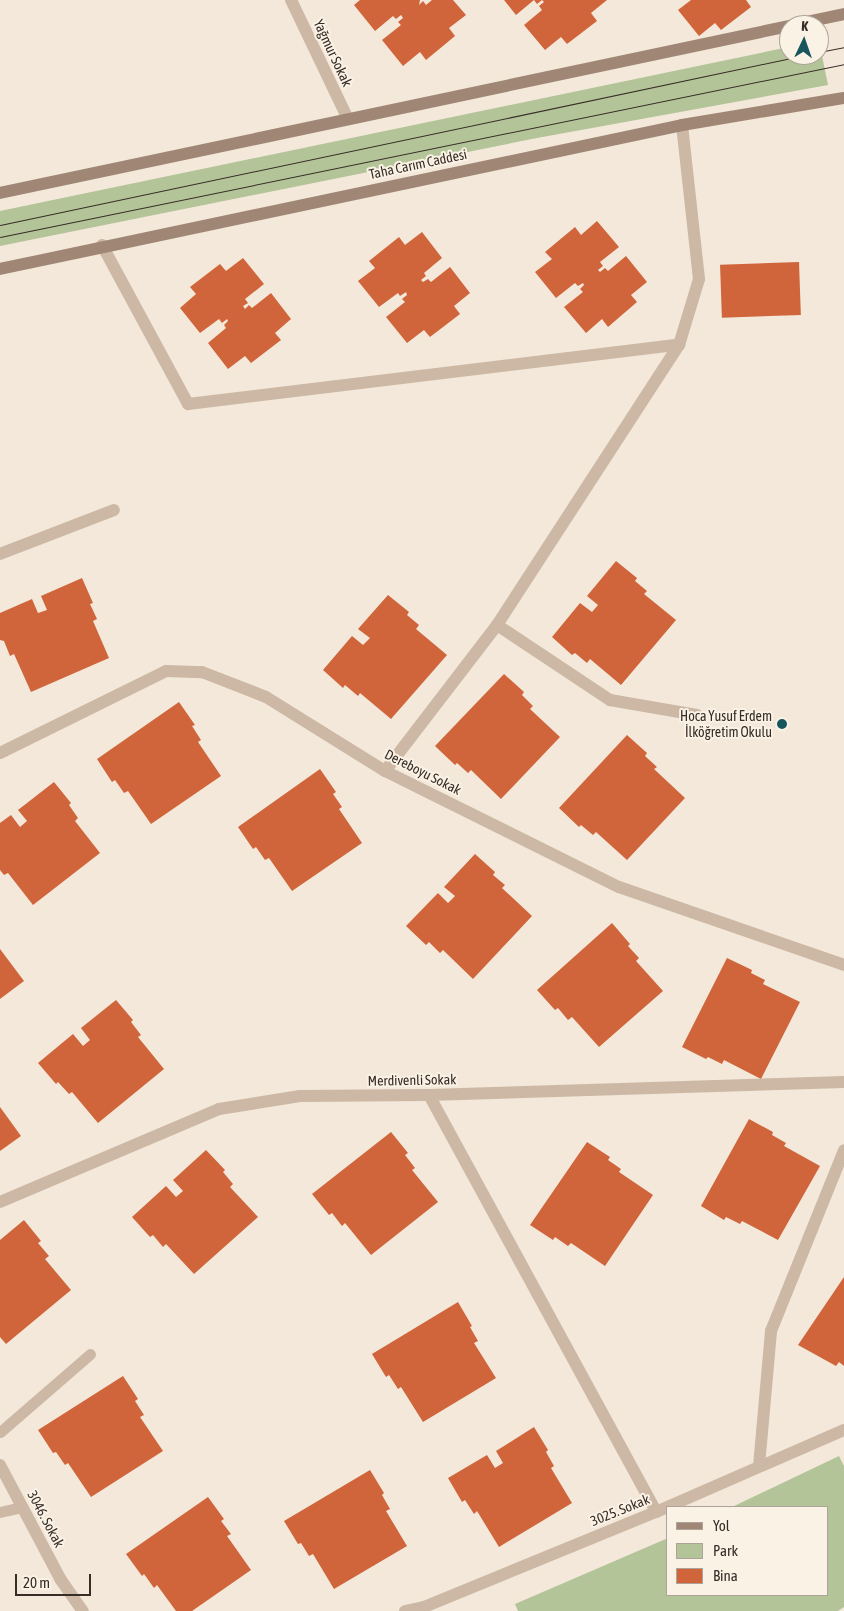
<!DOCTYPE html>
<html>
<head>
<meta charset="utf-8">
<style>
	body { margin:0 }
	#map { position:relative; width:844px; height:1611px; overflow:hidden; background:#f3e8d9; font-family:"Asap Condensed",sans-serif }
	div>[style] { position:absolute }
	.green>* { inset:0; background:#b3c498 }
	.building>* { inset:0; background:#d0653b; transform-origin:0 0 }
	.lane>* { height:11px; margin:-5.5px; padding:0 5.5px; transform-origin:5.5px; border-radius:5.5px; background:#ccb8a4 }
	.street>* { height:12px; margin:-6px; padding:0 6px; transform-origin:6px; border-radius:6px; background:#ccb8a4 }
	.secondary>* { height:12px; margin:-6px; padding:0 6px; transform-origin:6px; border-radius:6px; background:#a08775 }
	.tram>* { height:1px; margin:-0.5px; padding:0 0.5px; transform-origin:0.5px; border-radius:0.5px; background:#372c26 }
	.dots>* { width:14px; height:14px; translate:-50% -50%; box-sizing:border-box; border:2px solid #fbf2e6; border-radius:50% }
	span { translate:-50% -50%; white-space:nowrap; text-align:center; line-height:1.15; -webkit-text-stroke:4px #fbf2e6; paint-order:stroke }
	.street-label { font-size:14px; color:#372c26 }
	.poi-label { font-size:14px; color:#372c26 }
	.right { translate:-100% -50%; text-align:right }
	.legend { position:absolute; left:666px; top:1506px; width:162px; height:90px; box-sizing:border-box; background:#fbf2e6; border:1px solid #ada399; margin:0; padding:6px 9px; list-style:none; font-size:15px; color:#372c26 }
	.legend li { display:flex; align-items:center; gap:10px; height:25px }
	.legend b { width:25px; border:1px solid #ada399 }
	.north { position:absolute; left:779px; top:15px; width:50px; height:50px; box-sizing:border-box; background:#fbf2e6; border:1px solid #ada399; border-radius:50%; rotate:3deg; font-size:14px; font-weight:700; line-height:20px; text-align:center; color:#372c26 }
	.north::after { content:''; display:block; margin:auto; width:18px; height:22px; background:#19555c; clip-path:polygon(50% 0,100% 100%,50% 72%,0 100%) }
	.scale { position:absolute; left:15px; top:1574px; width:76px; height:22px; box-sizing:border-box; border:2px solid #372c26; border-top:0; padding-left:6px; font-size:15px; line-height:18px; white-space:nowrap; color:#372c26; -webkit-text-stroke:4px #fbf2e6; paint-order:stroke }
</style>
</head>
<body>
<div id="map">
	<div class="green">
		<i style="clip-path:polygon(819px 41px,828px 85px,537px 138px,0 246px,0 211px,789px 47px,789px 55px,819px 55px)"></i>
		<i style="clip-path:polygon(839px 1456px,844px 1466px,844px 1607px,838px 1611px,518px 1611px,515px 1604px,668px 1538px,668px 1595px,828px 1595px,828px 1507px,732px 1507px)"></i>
	</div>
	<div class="building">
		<i style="clip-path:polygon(360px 0,420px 0,419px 5px,423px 1px,426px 5px,432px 0,453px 0,466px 15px,449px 28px,455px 36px,426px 60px,420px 52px,403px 66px,382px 40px,401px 25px,398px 22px,403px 18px,401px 15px,396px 19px,393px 16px,375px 31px,354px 5px)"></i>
		<i style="clip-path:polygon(504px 0,542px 0,537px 4px,534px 0,516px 15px)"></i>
		<i style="clip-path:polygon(542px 0,607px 0,591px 13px,597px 21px,567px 44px,561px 37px,545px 50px,524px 25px,542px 10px,539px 6px,544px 2px)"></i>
		<i style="clip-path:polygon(691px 0,746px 0,751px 7px,721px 30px,715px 23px,699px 36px,678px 10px)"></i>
		<i style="clip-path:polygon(597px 221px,619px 247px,600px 262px,603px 266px,598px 270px,600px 272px,605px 268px,608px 271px,626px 256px,647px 282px,631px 295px,637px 302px,608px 327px,602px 319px,586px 333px,564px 307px,583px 292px,580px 289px,584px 285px,583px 283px,578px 286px,575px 283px,556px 298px,535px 272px,552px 259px,545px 252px,575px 227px,581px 235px)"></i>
		<i style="clip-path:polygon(422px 232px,442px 258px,424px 273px,426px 276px,421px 280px,423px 282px,428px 279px,431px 282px,450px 267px,470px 293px,454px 306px,460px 314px,430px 337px,424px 330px,407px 343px,386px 317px,405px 302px,402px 299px,407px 295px,406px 292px,400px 296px,398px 293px,379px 307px,358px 281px,375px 268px,369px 261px,399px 237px,405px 245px)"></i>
		<i style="clip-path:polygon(243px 258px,264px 284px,245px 299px,248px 303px,243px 306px,245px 309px,249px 305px,252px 308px,271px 293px,291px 319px,275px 333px,281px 340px,251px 363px,245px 356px,228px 369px,208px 343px,226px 328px,224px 325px,228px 321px,227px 319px,222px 323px,219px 319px,200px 333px,180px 308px,196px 294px,190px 287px,220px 264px,226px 271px)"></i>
		<i style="left:799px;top:262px;width:53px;height:79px;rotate:88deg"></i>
		<i style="clip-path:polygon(616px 561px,637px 578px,635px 581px,647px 591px,644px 594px,676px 620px,621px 685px,590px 659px,587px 663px,575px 653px,572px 655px,552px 637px,580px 603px,592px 612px,598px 605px,587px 596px)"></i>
		<i style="clip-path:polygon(82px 578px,93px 603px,90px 604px,97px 619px,93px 621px,109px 658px,31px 692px,14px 654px,10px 656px,4px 641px,0 640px,0 613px,32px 599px,38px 613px,47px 610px,41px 596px)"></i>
		<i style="clip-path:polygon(388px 595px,409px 612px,407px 615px,419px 625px,416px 629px,447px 655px,391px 719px,360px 693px,358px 696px,345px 685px,343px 688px,323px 670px,352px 636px,363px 645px,370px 638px,358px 629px)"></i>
		<i style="clip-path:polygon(504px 674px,524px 692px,522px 695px,533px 706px,530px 709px,560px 737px,501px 799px,471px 770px,468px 773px,457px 763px,455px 765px,435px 746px)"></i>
		<i style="clip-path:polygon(179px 702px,195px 725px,192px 726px,201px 740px,198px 742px,221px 776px,151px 824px,128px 791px,124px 793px,115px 780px,112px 782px,97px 759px)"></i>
		<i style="clip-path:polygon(627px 735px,647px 753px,645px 756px,657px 767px,654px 769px,685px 798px,627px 860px,596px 832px,593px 835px,581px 825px,579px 827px,559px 808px)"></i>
		<i style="clip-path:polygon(320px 769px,336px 792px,333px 794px,342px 807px,339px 809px,362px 843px,292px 891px,269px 858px,265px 860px,256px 847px,253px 849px,238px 827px)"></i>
		<i style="clip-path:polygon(54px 782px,71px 803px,69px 805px,78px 818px,75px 821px,100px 853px,33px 905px,8px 873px,4px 875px,0 870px,0 823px,11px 815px,20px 827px,27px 821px,18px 810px)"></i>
		<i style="clip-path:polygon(475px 854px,495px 872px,493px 875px,505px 885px,502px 888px,532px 916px,473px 979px,443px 950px,440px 953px,429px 942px,426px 945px,406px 926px,438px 893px,448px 903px,455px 896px,444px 887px)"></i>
		<i style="clip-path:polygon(612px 923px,630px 944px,628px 946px,639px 958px,636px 961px,663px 991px,599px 1047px,572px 1017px,568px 1020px,558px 1008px,555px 1010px,537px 990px)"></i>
		<i style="clip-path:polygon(0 949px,24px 981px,0 999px)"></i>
		<i style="clip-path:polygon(727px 958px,752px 970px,751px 973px,765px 980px,763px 984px,800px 1002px,761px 1079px,724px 1060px,722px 1064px,708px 1057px,706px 1059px,682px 1047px)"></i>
		<i style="clip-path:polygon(116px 1000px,133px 1020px,131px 1022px,141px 1035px,138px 1037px,164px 1069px,98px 1123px,72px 1092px,69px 1094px,58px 1082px,56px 1084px,38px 1063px,73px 1034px,83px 1046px,90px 1040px,81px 1028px)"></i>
		<i style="clip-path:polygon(0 1107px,21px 1136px,0 1151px)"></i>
		<i style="clip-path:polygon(749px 1119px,773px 1132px,772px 1135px,786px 1143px,784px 1146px,820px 1166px,778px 1240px,742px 1221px,740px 1224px,726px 1217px,724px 1220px,701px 1206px)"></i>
		<i style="clip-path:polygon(391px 1132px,408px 1153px,405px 1155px,415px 1168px,412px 1170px,438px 1202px,371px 1255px,345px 1223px,342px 1226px,332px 1213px,329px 1215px,312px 1194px)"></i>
		<i style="clip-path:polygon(587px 1142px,610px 1157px,608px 1160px,621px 1169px,619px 1172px,653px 1195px,605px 1266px,571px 1243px,568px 1246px,555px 1237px,553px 1240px,530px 1225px)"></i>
		<i style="clip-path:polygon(206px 1150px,225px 1170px,223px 1172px,233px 1184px,230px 1187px,258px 1217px,194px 1274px,166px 1244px,163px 1247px,153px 1235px,150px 1237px,132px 1217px,166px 1186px,176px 1197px,183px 1191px,173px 1180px)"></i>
		<i style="clip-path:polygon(24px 1220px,41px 1241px,38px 1243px,49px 1256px,45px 1259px,71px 1290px,6px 1344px,0 1337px,0 1240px)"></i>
		<i style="clip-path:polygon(844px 1277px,844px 1366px,839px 1362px,836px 1366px,798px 1345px)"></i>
		<i style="clip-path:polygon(458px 1302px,472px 1326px,470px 1327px,478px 1341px,474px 1343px,496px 1378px,423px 1422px,401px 1387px,398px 1389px,389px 1375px,386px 1377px,372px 1354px)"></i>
		<i style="clip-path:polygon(123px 1376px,138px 1399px,135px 1401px,144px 1415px,140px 1417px,163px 1451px,91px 1497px,68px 1463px,65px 1465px,56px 1452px,53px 1453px,38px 1430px)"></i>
		<i style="clip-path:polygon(534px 1427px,548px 1450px,546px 1452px,554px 1466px,551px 1468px,572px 1503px,499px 1547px,477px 1511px,474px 1514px,465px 1500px,462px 1502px,448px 1478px,487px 1455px,495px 1468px,503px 1463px,496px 1451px)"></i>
		<i style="clip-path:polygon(370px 1470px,384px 1493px,382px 1495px,390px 1509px,386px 1511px,407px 1546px,334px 1589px,313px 1554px,309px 1556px,301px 1543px,298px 1544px,284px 1521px)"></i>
		<i style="clip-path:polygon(208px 1497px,224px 1519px,221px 1521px,231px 1534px,227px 1536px,251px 1570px,192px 1611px,176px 1611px,157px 1585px,154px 1588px,144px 1574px,142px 1576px,126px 1554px)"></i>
	</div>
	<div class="lane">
		<i style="left:0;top:1432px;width:119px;rotate:-40.9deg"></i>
		<i style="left:0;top:1512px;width:23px;rotate:-13deg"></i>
	</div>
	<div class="street">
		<i style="left:291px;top:0;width:132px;rotate:64.4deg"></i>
		<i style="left:102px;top:245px;width:181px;rotate:61.6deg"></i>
		<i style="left:188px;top:404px;width:495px;rotate:-6.9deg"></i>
		<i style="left:0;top:554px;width:122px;rotate:-21.1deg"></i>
		<i style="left:497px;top:625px;width:136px;rotate:33.6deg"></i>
		<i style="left:610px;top:700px;width:88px;rotate:9.8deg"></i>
		<i style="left:0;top:753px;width:185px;rotate:-26.3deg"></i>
		<i style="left:166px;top:671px;width:36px;rotate:2deg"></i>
		<i style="left:202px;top:672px;width:69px;rotate:21.3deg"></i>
		<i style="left:266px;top:697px;width:140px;rotate:31.9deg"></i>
		<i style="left:385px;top:771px;width:261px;rotate:26.4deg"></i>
		<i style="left:619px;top:887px;width:238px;rotate:19.1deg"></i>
		<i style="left:385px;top:771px;width:184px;rotate:-52.5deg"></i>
		<i style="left:497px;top:625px;width:334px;rotate:-57deg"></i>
		<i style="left:679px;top:345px;width:69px;rotate:-73.1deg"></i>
		<i style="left:699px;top:279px;width:155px;rotate:-96.3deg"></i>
		<i style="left:429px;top:1095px;width:475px;rotate:61.4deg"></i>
		<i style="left:0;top:1202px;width:238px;rotate:-23deg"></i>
		<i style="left:219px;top:1109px;width:82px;rotate:-9.1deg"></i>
		<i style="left:300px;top:1096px;width:129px;rotate:-0.4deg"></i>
		<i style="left:429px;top:1095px;width:415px;rotate:-1.8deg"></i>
		<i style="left:0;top:1465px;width:130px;rotate:62.1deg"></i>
		<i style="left:61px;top:1580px;width:38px;rotate:55deg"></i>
		<i style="left:759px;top:1466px;width:136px;rotate:-84.9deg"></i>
		<i style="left:771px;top:1331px;width:195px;rotate:-68deg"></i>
		<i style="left:405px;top:1611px;width:19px;rotate:-12deg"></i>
		<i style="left:424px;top:1607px;width:251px;rotate:-22.3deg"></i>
		<i style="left:656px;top:1512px;width:205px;rotate:-23.6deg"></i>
	</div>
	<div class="secondary">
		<i style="left:792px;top:25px;width:53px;rotate:-11.9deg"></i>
		<i style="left:0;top:193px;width:806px;rotate:-11.95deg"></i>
		<i style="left:0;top:269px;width:697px;rotate:-11.92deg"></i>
		<i style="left:682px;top:125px;width:164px;rotate:-9.5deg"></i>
	</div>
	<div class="tram">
		<i style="left:819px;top:52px;width:25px;rotate:-11deg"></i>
		<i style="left:0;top:225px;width:823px;rotate:-11.92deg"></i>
		<i style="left:0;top:237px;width:862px;rotate:-11.58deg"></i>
	</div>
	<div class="dots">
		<i style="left:782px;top:724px;background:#19555c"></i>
	</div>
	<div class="street-label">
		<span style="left:333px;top:53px;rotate:65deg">Yağmur Sokak</span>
		<span style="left:418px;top:164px;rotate:-12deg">Taha Carım Caddesi</span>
		<span style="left:423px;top:772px;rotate:27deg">Dereboyu Sokak</span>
		<span style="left:412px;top:1080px;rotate:-1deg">Merdivenli Sokak</span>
		<span style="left:620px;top:1510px;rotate:-22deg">3025. Sokak</span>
		<span style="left:46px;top:1519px;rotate:62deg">3046. Sokak</span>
	</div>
	<div class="poi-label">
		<span class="right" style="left:772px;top:724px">Hoca Yusuf Erdem<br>İlköğretim Okulu</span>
	</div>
	<ul class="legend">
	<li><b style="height:6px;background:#a08775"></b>Yol</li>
	<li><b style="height:14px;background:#b3c498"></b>Park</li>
	<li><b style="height:14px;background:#d0653b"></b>Bina</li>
	</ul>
	<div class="north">K</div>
	<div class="scale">20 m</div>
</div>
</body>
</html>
